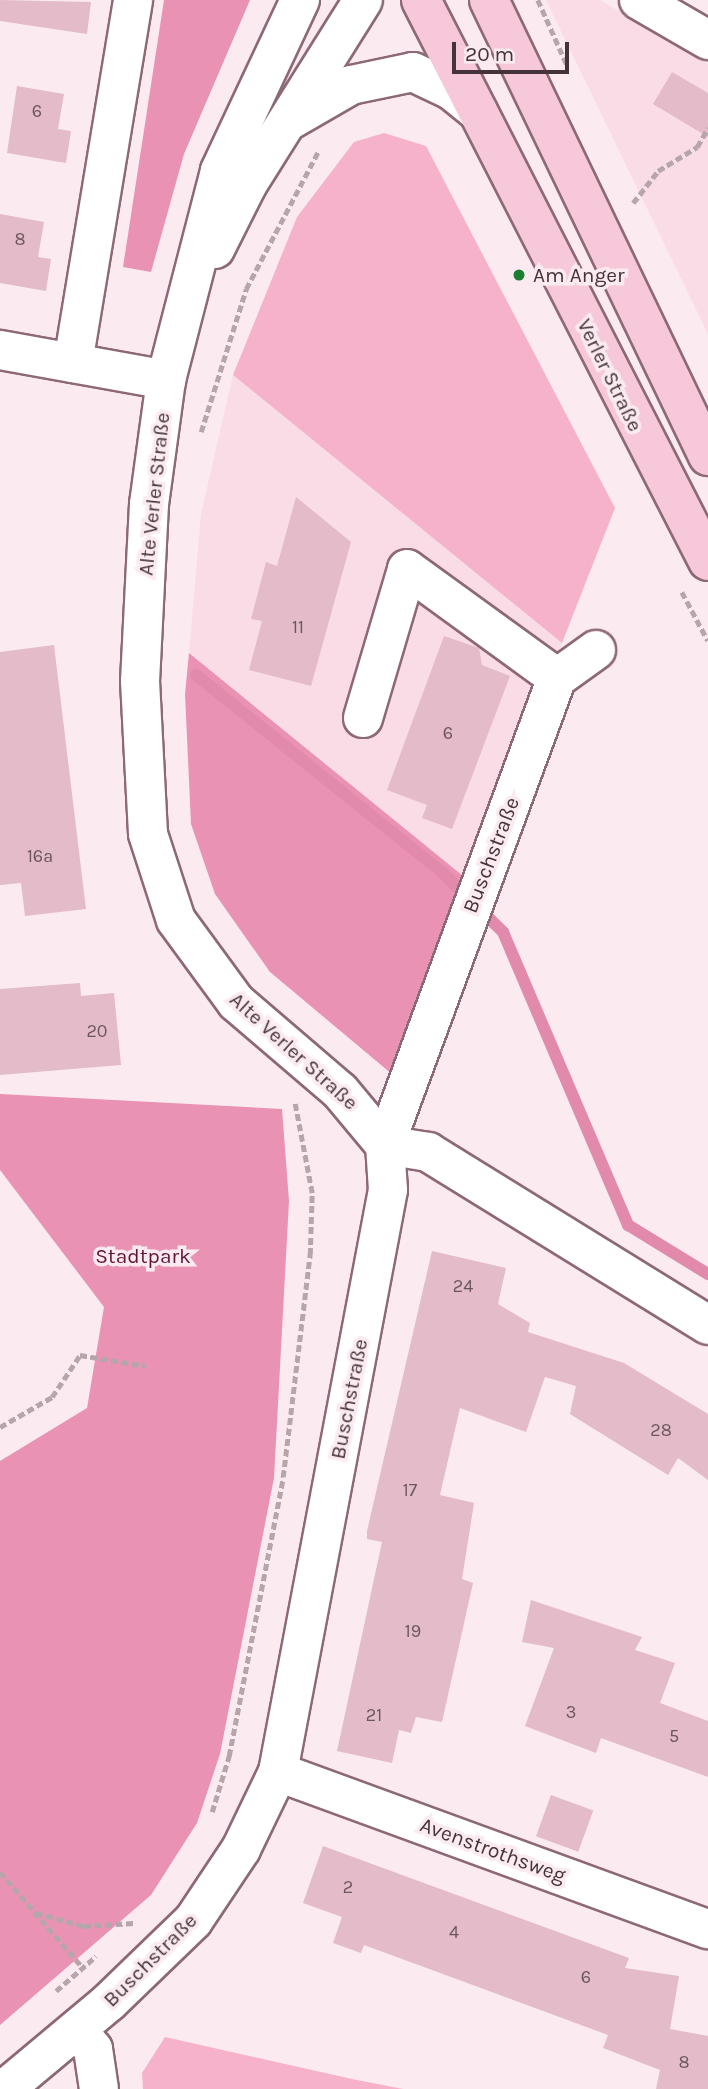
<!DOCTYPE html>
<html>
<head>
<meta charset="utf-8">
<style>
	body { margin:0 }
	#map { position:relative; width:708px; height:2089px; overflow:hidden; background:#fbeaf0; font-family:Karla,sans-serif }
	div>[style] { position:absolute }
	.built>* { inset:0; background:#fadce6 }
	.green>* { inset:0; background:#f5b2ca }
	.forest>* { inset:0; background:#ea92b3 }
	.stream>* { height:12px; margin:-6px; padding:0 6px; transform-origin:6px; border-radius:6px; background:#e28aac }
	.building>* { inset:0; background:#e3bbc9; transform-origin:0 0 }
	.path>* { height:4.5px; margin-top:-2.25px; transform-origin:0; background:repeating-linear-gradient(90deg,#b6a5ab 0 7px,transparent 0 10.5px) }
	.roads { filter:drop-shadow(2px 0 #8d6975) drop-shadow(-2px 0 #8d6975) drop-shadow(0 2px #8d6975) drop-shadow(0 -2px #8d6975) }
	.minor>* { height:38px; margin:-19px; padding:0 19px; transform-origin:19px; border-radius:19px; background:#fff }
	.major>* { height:38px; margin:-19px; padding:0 19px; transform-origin:19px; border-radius:19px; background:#f7c8d9 }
	.dots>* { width:19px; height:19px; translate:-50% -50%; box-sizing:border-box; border:4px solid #fbeaf0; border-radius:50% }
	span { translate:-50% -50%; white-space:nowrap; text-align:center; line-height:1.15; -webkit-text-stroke:7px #fbeaf0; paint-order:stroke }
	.number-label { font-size:18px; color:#6c565d }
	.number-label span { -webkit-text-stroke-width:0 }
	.poi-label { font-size:21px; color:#443439 }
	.left { translate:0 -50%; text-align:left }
	.street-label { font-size:21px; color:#443439 }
	.park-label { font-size:21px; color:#621439 }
	.scale { position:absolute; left:452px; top:42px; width:117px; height:32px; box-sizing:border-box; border:4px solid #443439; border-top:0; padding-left:9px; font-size:21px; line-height:24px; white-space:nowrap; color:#443439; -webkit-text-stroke:5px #fbeaf0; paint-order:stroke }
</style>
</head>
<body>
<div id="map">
	<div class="built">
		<i style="clip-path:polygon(546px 0,600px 0,708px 64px,708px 334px)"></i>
		<i style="clip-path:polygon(233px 375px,562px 643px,468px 880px,189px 653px,201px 514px)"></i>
	</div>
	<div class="green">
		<i style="clip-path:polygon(384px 133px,426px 146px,615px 508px,562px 643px,233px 375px,297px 217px,354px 142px)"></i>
		<i style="clip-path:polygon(165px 2037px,352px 2079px,403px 2089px,143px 2089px,142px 2073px)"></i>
	</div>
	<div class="forest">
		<i style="clip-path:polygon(164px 0,250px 0,184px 154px,151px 272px,123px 267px)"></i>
		<i style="clip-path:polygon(189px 653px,468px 880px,393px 1075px,270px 972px,215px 894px,191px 824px,185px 694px)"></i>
		<i style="clip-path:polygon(0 1094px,282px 1109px,289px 1201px,274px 1478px,220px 1754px,197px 1823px,151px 1895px,0 2025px,0 1461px,87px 1408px,104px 1307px,0 1170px)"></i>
	</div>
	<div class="stream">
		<i style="left:196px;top:675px;width:314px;rotate:38.7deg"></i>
		<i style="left:441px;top:871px;width:87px;rotate:44.5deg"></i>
		<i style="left:503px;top:932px;width:319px;rotate:66.9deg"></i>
		<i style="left:628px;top:1225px;width:94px;rotate:31.5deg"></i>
	</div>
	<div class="building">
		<i style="clip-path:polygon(0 0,91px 2px,87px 34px,0 21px)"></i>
		<i style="clip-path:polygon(672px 72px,708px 93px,708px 137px,653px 104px)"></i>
		<i style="clip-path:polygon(17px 86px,64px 94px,58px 129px,71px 131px,66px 163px,7px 153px)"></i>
		<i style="clip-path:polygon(0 214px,44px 222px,38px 257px,51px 259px,46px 291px,0 283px)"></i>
		<i style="clip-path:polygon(296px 497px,351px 542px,311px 686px,249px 670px,262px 621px,251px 619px,266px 562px,277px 566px)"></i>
		<i style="clip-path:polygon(444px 636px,479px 648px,482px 665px,510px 676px,452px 829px,422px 818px,427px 805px,387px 790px)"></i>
		<i style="clip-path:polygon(54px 645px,86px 909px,25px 916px,21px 883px,0 885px,0 652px)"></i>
		<i style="clip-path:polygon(80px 983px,81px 996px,114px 993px,121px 1065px,0 1075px,0 989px)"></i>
		<i style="clip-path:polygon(432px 1251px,506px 1268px,498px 1304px,530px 1323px,528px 1332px,624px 1363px,708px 1414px,708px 1480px,678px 1458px,668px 1475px,570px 1414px,576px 1386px,545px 1377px,526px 1432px,460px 1408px,440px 1495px,474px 1503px,462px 1579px,473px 1583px,442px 1722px,416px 1717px,411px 1733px,399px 1730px,392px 1763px,337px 1751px,382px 1542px,367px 1539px,367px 1531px)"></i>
		<i style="clip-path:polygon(531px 1600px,642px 1637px,635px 1650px,675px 1663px,660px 1703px,708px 1721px,708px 1777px,601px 1738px,596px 1753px,525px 1726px,554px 1648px,522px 1642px)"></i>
		<i style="left:551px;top:1795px;width:45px;height:44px;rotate:20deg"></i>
		<i style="clip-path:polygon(323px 1846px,629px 1958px,625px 1968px,679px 1976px,670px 2029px,708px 2036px,708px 2089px,656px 2089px,660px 2070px,603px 2048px,608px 2035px,364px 1945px,361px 1953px,333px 1943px,342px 1917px,303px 1903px)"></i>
	</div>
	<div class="path">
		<i style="left:538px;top:0;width:73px;rotate:65.9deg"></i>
		<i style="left:633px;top:203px;width:41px;rotate:-52deg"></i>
		<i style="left:658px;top:171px;width:46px;rotate:-31.6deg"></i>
		<i style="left:697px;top:147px;width:22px;rotate:-60deg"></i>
		<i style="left:201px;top:432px;width:150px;rotate:-72.5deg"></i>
		<i style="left:246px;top:289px;width:157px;rotate:-62.3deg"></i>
		<i style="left:682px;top:592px;width:55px;rotate:62deg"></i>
		<i style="left:0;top:1427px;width:60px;rotate:-30deg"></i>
		<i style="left:52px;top:1397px;width:50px;rotate:-56.3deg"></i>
		<i style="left:80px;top:1355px;width:66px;rotate:9.6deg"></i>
		<i style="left:212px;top:1812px;width:59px;rotate:-73.1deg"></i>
		<i style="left:229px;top:1756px;width:284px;rotate:-79deg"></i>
		<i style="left:283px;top:1477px;width:224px;rotate:-83.1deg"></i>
		<i style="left:310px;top:1255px;width:62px;rotate:-88.2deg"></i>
		<i style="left:312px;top:1193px;width:91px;rotate:-100.8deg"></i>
		<i style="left:0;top:1872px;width:128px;rotate:49.1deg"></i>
		<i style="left:36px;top:1913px;width:50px;rotate:15.2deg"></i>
		<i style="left:84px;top:1926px;width:50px;rotate:-3.4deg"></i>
		<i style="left:56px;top:1991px;width:53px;rotate:-41.2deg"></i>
	</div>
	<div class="roads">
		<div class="minor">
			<i style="left:300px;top:0;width:189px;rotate:115.1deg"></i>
			<i style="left:220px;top:171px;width:216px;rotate:104.5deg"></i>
			<i style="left:166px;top:380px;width:125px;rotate:97.8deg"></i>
			<i style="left:149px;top:504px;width:177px;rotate:92.9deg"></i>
			<i style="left:140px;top:681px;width:153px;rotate:87deg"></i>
			<i style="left:148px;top:834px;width:90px;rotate:72deg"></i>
			<i style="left:176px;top:920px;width:102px;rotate:53.8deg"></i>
			<i style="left:236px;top:1002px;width:137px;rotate:40.6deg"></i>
			<i style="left:340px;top:1091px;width:70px;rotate:50.2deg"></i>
			<i style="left:639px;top:0;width:80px;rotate:30.1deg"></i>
			<i style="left:292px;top:119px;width:68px;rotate:-30deg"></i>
			<i style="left:351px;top:85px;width:63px;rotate:-11.8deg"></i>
			<i style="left:413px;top:72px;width:42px;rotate:25.3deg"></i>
			<i style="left:451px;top:90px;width:35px;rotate:39deg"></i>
			<i style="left:215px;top:249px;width:72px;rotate:-63.4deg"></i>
			<i style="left:247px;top:185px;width:218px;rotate:-57.9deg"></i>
			<i style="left:0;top:350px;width:169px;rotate:10.2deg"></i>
			<i style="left:73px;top:363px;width:368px;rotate:-80.6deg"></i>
			<i style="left:363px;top:718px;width:155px;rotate:-73.5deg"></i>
			<i style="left:407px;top:569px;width:185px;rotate:36deg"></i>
			<i style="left:385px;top:1145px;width:44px;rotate:9.2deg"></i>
			<i style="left:428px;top:1152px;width:329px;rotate:31.7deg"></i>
			<i style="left:278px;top:1772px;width:458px;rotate:20.1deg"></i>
			<i style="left:77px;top:2030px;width:25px;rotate:50deg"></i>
			<i style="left:93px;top:2049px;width:40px;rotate:81.5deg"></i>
			<i style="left:5px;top:2089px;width:136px;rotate:-39.9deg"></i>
			<i style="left:109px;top:2002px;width:117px;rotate:-44deg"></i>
			<i style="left:193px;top:1921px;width:87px;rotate:-56.3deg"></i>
			<i style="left:241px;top:1849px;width:85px;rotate:-64.3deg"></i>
			<i style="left:278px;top:1772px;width:592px;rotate:-79.3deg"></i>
			<i style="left:388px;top:1190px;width:45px;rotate:-93.8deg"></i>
			<i style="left:385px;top:1145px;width:498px;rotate:-69.8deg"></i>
			<i style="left:557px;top:678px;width:48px;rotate:-35.7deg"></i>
		</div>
		<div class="major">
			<i style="left:421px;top:0;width:630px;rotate:62.91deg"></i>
			<i style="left:489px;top:0;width:506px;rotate:64.35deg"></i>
		</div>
	</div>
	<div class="dots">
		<i style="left:519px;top:275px;background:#1c7d2f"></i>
	</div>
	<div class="number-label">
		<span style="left:37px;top:111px">6</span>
		<span style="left:20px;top:239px">8</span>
		<span style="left:298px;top:627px">11</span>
		<span style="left:448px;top:733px">6</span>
		<span style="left:40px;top:856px">16a</span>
		<span style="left:97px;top:1031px">20</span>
		<span style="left:463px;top:1286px">24</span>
		<span style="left:661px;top:1430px">28</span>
		<span style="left:410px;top:1490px">17</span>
		<span style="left:413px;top:1631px">19</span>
		<span style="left:571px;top:1712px">3</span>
		<span style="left:374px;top:1715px">21</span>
		<span style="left:674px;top:1736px">5</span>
		<span style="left:348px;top:1887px">2</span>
		<span style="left:454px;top:1932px">4</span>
		<span style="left:586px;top:1977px">6</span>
		<span style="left:684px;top:2062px">8</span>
	</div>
	<div class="poi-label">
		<span class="left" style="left:533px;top:275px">Am Anger</span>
	</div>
	<div class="street-label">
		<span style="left:610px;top:375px;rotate:64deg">Verler Straße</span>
		<span style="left:154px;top:494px;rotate:-84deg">Alte Verler Straße</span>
		<span style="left:491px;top:855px;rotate:-69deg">Buschstraße</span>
		<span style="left:294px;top:1051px;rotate:42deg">Alte Verler Straße</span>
		<span style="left:349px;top:1399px;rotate:-79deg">Buschstraße</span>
		<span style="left:493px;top:1850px;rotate:20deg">Avenstrothsweg</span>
		<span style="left:150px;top:1960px;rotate:-45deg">Buschstraße</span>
	</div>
	<div class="park-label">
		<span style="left:143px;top:1256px">Stadtpark</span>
	</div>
	<div class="scale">20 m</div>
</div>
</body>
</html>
